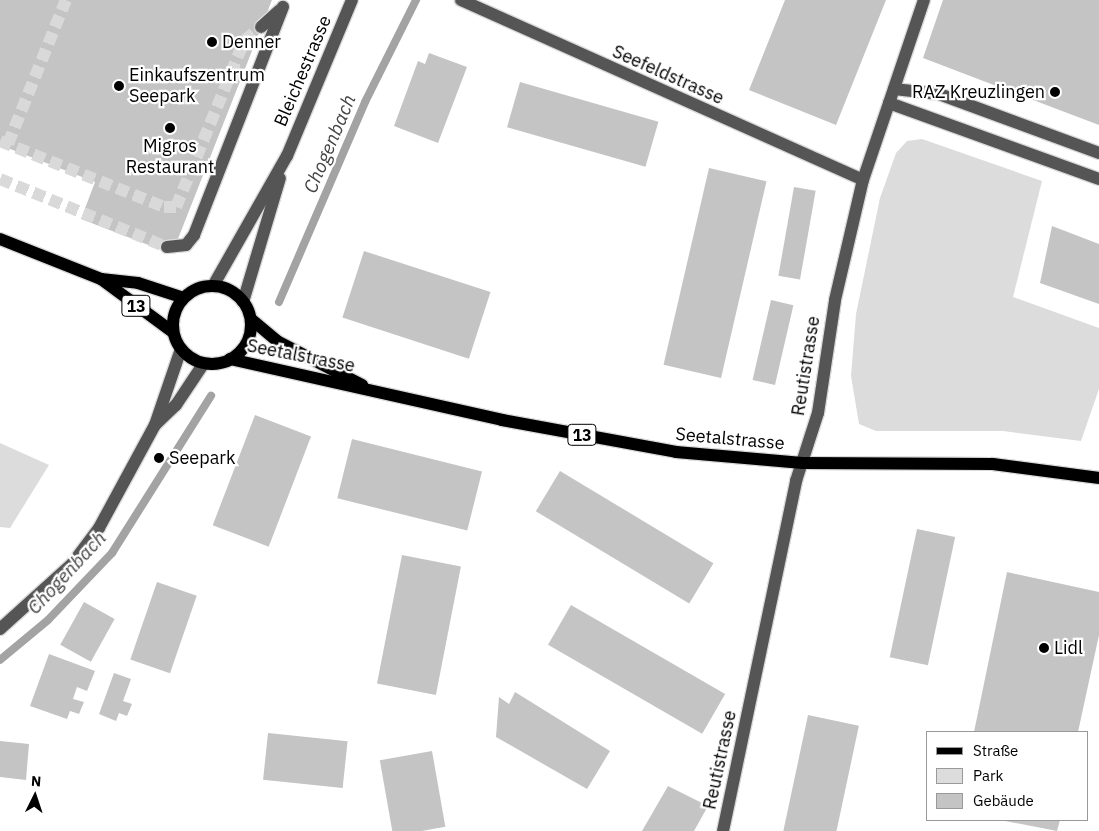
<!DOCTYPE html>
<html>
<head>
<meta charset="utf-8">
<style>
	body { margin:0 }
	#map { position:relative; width:1099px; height:831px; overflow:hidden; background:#fff; font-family:"IBM Plex Sans",sans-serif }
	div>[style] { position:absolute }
	.green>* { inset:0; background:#dcdcdc }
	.stream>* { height:8px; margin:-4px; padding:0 4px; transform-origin:4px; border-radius:4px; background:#a3a3a3 }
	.building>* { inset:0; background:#c4c4c4; transform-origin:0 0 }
	.minor-tunnel>* { height:12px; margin-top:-6px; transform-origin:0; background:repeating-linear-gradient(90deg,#d9d9d9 0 12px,transparent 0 18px) }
	.roads { filter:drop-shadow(1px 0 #dbdbdb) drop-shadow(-1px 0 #dbdbdb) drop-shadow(0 1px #dbdbdb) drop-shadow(0 -1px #dbdbdb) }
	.minor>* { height:12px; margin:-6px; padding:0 6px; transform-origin:6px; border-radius:6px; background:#555 }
	.major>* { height:12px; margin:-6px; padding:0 6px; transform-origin:6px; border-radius:6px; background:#000 }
	.major>.ring { margin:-6px; padding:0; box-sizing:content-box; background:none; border:12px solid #000; border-radius:50% }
	.dots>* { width:14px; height:14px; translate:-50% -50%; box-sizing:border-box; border:2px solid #fff; border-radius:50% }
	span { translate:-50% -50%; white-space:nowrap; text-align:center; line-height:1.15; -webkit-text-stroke:4.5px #fff; paint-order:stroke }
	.shield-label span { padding:1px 4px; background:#fff; border:1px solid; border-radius:4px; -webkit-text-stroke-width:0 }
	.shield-label { font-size:16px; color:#000; font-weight:700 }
	.poi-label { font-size:18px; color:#000 }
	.left { translate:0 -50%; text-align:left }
	.right { translate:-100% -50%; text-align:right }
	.street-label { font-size:18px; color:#000 }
	.water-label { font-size:19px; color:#444; font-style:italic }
	.legend { position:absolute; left:926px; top:731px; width:162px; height:90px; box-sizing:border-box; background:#fff; border:1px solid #999; margin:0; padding:6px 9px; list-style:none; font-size:15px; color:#000 }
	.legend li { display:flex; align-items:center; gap:10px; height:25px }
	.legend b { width:25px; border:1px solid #999 }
	.north { position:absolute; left:10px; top:771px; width:50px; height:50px; -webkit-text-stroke:4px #fff; paint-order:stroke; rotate:4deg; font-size:14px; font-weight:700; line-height:20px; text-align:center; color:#000 }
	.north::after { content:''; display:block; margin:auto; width:18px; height:22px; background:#000; clip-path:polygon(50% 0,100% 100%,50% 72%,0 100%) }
</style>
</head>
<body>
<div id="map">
	<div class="green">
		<i style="clip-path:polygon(922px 139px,1042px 181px,1013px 297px,1099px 328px,1099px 389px,1081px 441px,1003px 431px,876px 431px,859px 424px,851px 376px,856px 314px,880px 198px,896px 153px,907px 141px)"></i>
		<i style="clip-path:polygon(0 443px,49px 465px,10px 528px,0 527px)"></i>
	</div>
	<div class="stream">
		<i style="left:279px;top:302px;width:218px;rotate:-66.7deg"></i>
		<i style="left:365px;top:102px;width:114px;rotate:-63.4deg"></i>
		<i style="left:0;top:660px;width:62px;rotate:-39.8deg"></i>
		<i style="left:48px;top:620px;width:93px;rotate:-46.3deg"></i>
		<i style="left:112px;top:553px;width:186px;rotate:-57.8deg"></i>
	</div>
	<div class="building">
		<i style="clip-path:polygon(0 0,272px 0,172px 254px,81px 219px,95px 182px,0 145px)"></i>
		<i style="clip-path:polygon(785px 0,886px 0,836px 125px,749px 90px)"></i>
		<i style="clip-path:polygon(943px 0,1099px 0,1099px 125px,923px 58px)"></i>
		<i style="clip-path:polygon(429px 53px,467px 67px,438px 143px,394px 126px,418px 61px,425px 64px)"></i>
		<i style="left:520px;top:82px;width:144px;height:47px;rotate:16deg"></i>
		<i style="left:709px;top:168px;width:59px;height:202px;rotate:13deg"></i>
		<i style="left:794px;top:187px;width:22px;height:90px;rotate:10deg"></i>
		<i style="clip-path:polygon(1052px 226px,1099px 244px,1099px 304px,1040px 283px)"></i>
		<i style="left:364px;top:251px;width:133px;height:70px;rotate:18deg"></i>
		<i style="left:771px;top:300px;width:23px;height:82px;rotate:13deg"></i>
		<i style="left:255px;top:415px;width:60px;height:118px;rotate:21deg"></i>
		<i style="left:352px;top:439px;width:134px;height:61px;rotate:14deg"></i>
		<i style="left:560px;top:471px;width:179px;height:47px;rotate:31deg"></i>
		<i style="left:917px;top:529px;width:39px;height:131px;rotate:12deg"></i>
		<i style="left:402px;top:555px;width:60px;height:131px;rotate:11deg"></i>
		<i style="clip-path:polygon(1007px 572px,1099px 592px,1099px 635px,1078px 732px,974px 732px)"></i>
		<i style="left:157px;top:582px;width:42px;height:82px;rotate:19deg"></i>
		<i style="left:84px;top:602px;width:35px;height:49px;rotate:29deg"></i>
		<i style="left:571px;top:605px;width:178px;height:46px;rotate:30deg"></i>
		<i style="clip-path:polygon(49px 654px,95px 671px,87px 691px,77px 687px,73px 699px,84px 702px,79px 714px,70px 711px,67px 719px,30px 706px)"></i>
		<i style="clip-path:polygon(114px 673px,131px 679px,123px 701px,132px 704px,127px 716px,119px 713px,116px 721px,99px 714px)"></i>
		<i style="clip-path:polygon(515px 692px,610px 751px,587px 789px,496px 737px,499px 697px,509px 704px)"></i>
		<i style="left:808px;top:715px;width:52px;height:119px;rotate:12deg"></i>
		<i style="left:268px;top:733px;width:80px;height:47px;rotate:6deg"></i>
		<i style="clip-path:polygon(0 741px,29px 744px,26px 780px,0 777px)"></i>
		<i style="left:432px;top:751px;width:77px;height:53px;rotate:80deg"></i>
		<i style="clip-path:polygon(668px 786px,708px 806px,694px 831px,642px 831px)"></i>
		<i style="clip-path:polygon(1000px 820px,1060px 820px,1057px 831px)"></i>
	</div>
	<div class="minor-tunnel">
		<i style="left:0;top:141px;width:177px;rotate:21.9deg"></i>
		<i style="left:164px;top:207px;width:12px"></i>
		<i style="left:176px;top:207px;width:179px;rotate:-67.7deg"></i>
		<i style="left:244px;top:41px;width:22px;rotate:-39deg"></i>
		<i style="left:8px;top:144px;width:155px;rotate:-68.1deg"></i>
		<i style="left:0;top:179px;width:180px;rotate:22.2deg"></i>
	</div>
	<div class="roads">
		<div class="minor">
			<i style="left:461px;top:0;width:440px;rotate:24.1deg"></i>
			<i style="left:261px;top:27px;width:25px;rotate:-42deg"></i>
			<i style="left:894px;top:89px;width:45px;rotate:6.3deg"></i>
			<i style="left:939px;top:94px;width:171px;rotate:20.2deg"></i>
			<i style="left:889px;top:103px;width:223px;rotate:19.9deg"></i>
			<i style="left:167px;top:247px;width:19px;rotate:-6deg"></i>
			<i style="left:186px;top:245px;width:13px;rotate:-51deg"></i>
			<i style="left:194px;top:235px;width:245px;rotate:-68.7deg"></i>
			<i style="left:213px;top:286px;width:150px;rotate:-60.4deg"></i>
			<i style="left:287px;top:156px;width:169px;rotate:-67.4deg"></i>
			<i style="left:243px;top:302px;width:129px;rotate:-73.4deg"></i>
			<i style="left:155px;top:425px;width:29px;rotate:-44deg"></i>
			<i style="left:176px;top:405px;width:50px;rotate:-56.3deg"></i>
			<i style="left:0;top:629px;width:97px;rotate:-42.1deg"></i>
			<i style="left:72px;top:564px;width:45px;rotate:-53.1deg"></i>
			<i style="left:99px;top:528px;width:117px;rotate:-61.5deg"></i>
			<i style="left:155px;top:425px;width:80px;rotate:-71.1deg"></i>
			<i style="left:723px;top:831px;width:358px;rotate:-78.2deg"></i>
			<i style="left:796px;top:481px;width:71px;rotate:-72.1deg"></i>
			<i style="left:818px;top:413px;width:114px;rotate:-81.4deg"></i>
			<i style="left:835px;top:300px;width:123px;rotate:-76.9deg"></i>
			<i style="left:863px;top:180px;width:190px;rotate:-71.3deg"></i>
		</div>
		<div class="major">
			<i style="left:0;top:239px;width:109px;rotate:21.6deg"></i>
			<i style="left:101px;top:279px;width:37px;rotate:6deg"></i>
			<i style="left:138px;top:283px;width:48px;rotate:18.1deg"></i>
			<i style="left:101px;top:279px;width:89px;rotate:36.4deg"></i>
			<i class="ring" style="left:173px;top:286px;width:66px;height:66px"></i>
			<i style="left:251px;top:319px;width:34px;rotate:40deg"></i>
			<i style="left:277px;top:341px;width:96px;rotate:27.4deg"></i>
			<i style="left:230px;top:359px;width:279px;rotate:12.6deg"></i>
			<i style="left:502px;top:420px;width:177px;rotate:10.4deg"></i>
			<i style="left:676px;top:452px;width:127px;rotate:5deg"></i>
			<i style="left:803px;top:463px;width:190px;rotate:0.3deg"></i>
			<i style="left:993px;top:464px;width:107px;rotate:7.5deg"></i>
		</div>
	</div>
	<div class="dots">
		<i style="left:212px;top:42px;background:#000"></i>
		<i style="left:119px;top:86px;background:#000"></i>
		<i style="left:1055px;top:92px;background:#000"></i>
		<i style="left:170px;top:128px;background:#000"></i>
		<i style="left:159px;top:458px;background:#000"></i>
		<i style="left:1044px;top:648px;background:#000"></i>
	</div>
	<div class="shield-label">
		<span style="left:136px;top:306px">13</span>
		<span style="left:582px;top:435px">13</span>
	</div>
	<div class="poi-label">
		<span class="left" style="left:222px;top:42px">Denner</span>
		<span class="left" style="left:129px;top:86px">Einkaufszentrum<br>Seepark</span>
		<span class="right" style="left:1045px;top:92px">RAZ Kreuzlingen</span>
		<span style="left:170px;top:157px">Migros<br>Restaurant</span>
		<span class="left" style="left:169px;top:458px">Seepark</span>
		<span class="left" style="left:1054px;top:648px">Lidl</span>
	</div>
	<div class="street-label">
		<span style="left:303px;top:71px;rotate:-67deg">Bleichestrasse</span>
		<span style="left:668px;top:75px;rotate:24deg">Seefeldstrasse</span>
		<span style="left:301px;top:356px;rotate:11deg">Seetalstrasse</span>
		<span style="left:806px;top:366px;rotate:-81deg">Reutistrasse</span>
		<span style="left:730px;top:439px;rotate:5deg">Seetalstrasse</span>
		<span style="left:720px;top:760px;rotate:-78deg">Reutistrasse</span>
	</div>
	<div class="water-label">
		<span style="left:330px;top:144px;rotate:-67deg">Chogenbach</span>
		<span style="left:67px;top:573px;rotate:-47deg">Chogenbach</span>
	</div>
	<ul class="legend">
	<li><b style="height:6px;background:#000"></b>Straße</li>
	<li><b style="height:14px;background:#dcdcdc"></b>Park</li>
	<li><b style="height:14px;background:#c4c4c4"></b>Gebäude</li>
	</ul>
	<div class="north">N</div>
</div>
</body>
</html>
